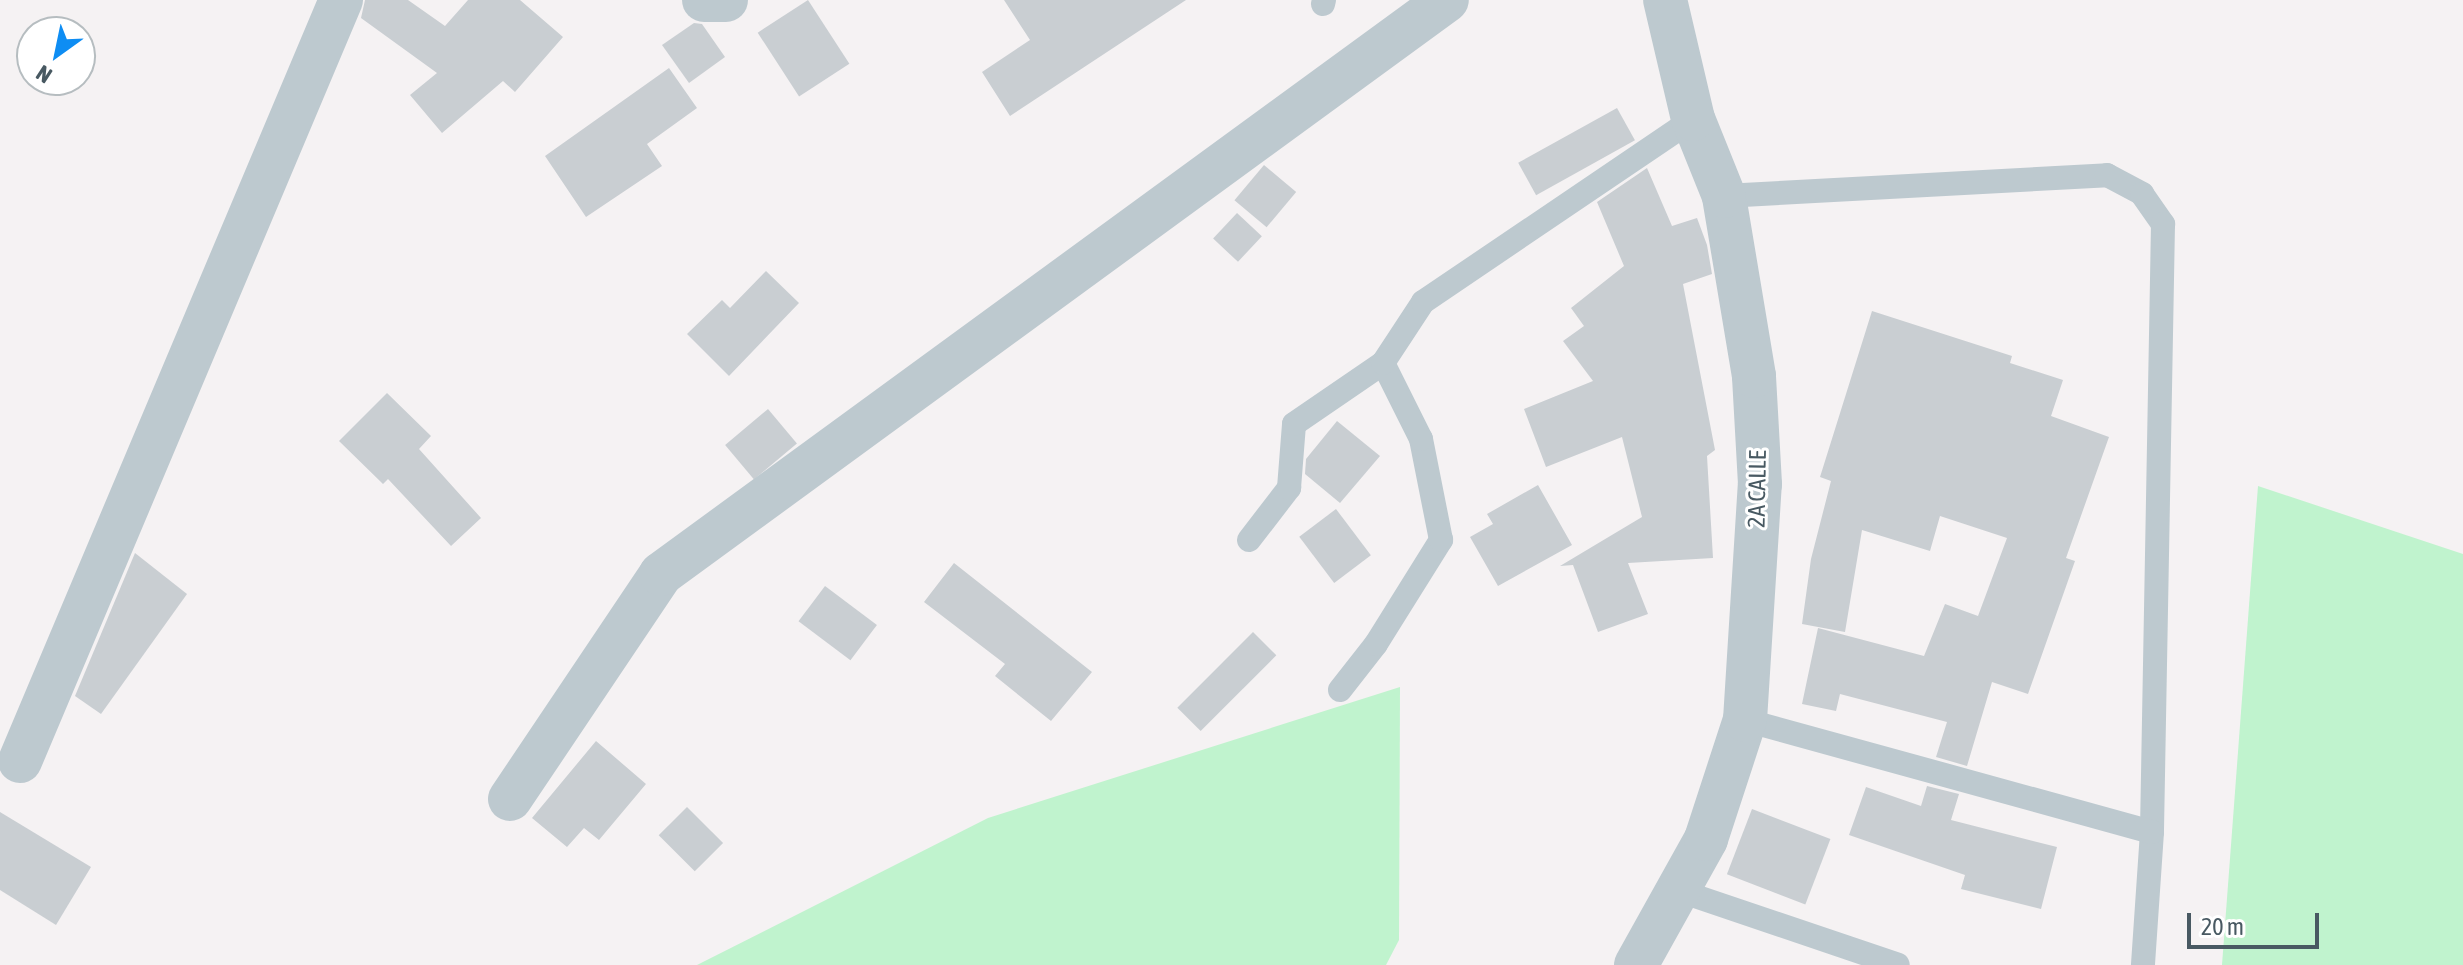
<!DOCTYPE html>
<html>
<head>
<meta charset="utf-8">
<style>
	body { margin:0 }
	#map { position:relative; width:2463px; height:965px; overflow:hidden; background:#f5f2f3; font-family:"Asap Condensed",sans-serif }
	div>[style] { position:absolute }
	.green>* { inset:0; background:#c0f3ce }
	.building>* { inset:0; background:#c9ced2; transform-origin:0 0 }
	.service>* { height:24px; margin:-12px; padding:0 12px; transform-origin:12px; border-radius:12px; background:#bdc9cf }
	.minor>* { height:44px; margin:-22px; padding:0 22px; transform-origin:22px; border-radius:22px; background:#bdc9cf }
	span { translate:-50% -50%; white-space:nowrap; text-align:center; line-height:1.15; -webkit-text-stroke:6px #fff; paint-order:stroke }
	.street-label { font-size:24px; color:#485962 }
	.north { position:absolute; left:16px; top:16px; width:80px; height:80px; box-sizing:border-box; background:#fff; border:2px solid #b6bdc0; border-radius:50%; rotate:213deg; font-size:22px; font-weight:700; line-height:32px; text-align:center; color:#485962 }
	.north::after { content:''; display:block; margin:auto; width:28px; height:36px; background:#0e8df3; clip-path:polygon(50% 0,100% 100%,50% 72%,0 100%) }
	.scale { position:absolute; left:2187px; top:913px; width:132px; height:36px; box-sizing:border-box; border:4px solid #485962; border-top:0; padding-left:10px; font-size:24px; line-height:28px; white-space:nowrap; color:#485962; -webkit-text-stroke:6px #fff; paint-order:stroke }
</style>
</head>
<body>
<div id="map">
	<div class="green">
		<i style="clip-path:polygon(2258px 486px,2463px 554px,2463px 965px,2222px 965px)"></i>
		<i style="clip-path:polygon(1400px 687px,1399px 940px,1386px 965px,697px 965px,988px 818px)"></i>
	</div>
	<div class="building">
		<i style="clip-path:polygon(365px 0,408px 0,445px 26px,468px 0,520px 0,563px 37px,515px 92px,503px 81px,442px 133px,410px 95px,437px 73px,361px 18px)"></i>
		<i style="left:808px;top:0;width:76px;height:60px;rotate:57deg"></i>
		<i style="clip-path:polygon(1004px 0,1186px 0,1010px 116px,982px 72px,1030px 40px)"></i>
		<i style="clip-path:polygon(694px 23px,702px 24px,725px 57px,689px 83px,662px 45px)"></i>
		<i style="clip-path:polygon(669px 68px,697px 108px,647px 144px,662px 166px,586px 217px,545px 156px)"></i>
		<i style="left:1617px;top:108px;width:37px;height:113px;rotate:61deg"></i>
		<i style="left:1264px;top:165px;width:42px;height:46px;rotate:40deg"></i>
		<i style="clip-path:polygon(1647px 168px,1672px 226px,1697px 218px,1707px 245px,1712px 274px,1683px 284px,1715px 450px,1707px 456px,1713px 558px,1628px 563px,1648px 614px,1598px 632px,1573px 565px,1560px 566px,1642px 517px,1622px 437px,1546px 467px,1524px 409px,1593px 381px,1563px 341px,1584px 326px,1571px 308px,1624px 266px,1597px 202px)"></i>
		<i style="left:1237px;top:213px;width:34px;height:35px;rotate:43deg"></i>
		<i style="clip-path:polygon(766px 271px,799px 303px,729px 376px,687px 334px,722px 300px,730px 308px)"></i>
		<i style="clip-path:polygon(1872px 311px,2012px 356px,2010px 363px,2063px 380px,2051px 416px,2109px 437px,2066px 558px,2075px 561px,2028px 694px,1992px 682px,1967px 766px,1936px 757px,1947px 722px,1840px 694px,1836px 711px,1802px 704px,1818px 628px,1924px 656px,1945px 604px,1978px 616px,2007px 538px,1940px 516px,1930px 551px,1862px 530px,1845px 632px,1802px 624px,1811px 559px,1831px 481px,1820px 477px)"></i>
		<i style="clip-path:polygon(387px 393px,431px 436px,419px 449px,481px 518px,451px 546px,388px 479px,383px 484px,339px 441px)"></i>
		<i style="left:768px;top:409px;width:45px;height:56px;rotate:50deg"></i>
		<i style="clip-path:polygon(1337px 421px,1380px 456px,1340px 503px,1305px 474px,1306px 459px)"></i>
		<i style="clip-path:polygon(1538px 485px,1572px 545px,1498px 586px,1470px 537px,1493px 524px,1487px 514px)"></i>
		<i style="left:1336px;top:509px;width:58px;height:46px;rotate:53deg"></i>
		<i style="clip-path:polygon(135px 553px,187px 594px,101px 714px,75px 696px)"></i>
		<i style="clip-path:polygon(954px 563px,1092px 672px,1051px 721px,995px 676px,1005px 664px,924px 602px)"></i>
		<i style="left:825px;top:586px;width:65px;height:44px;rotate:37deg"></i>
		<i style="left:1253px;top:632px;width:33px;height:107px;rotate:45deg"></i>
		<i style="clip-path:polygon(596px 741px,646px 784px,599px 840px,584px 828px,567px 847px,532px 818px)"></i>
		<i style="clip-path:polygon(1927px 786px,1959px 794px,1951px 820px,2057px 847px,2041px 909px,1961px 889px,1965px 875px,1849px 835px,1866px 787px,1921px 806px)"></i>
		<i style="left:687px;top:807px;width:51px;height:40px;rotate:45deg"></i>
		<i style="left:1752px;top:809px;width:84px;height:70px;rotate:21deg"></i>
		<i style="clip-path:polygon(0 812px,91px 867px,56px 925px,0 890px)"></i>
	</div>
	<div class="service">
		<i style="left:1323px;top:4px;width:4px;rotate:-76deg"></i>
		<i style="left:1724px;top:196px;width:384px;rotate:-3.1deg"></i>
		<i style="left:2107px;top:175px;width:40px;rotate:28deg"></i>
		<i style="left:2142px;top:194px;width:37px;rotate:55deg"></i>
		<i style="left:2163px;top:224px;width:608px;rotate:91.04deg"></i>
		<i style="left:2152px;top:832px;width:133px;rotate:93.9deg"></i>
		<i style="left:1249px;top:540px;width:66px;rotate:-52.4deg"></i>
		<i style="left:1289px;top:488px;width:64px;rotate:-85.5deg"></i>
		<i style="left:1294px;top:424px;width:108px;rotate:-34.4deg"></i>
		<i style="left:1340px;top:690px;width:58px;rotate:-52deg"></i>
		<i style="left:1376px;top:644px;width:123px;rotate:-58deg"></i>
		<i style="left:1441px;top:540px;width:103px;rotate:-101.2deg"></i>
		<i style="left:1421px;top:439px;width:85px;rotate:-116.6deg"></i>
		<i style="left:1383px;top:363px;width:73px;rotate:-56.7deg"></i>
		<i style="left:1423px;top:302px;width:326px;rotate:-34.1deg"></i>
		<i style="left:1745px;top:720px;width:422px;rotate:15.4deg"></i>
		<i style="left:1677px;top:890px;width:233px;rotate:18.7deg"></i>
	</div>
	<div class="minor">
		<i style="left:704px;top:0;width:22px"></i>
		<i style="left:20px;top:761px;width:826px;rotate:-67.13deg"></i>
		<i style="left:510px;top:799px;width:271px;rotate:-56.1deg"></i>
		<i style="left:661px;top:574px;width:973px;rotate:-36.14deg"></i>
		<i style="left:1636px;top:965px;width:144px;rotate:-60.9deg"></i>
		<i style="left:1706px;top:839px;width:125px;rotate:-71.9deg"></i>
		<i style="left:1745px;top:720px;width:236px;rotate:-86.4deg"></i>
		<i style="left:1760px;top:484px;width:108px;rotate:-93.2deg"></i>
		<i style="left:1754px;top:376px;width:182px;rotate:-99.5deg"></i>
		<i style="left:1724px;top:196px;width:83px;rotate:-111.9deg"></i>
		<i style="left:1693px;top:119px;width:122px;rotate:-103.2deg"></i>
	</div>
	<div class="street-label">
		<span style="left:1757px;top:489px;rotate:-89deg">2A CALLE</span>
	</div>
	<div class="north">N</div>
	<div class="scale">20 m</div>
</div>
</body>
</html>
